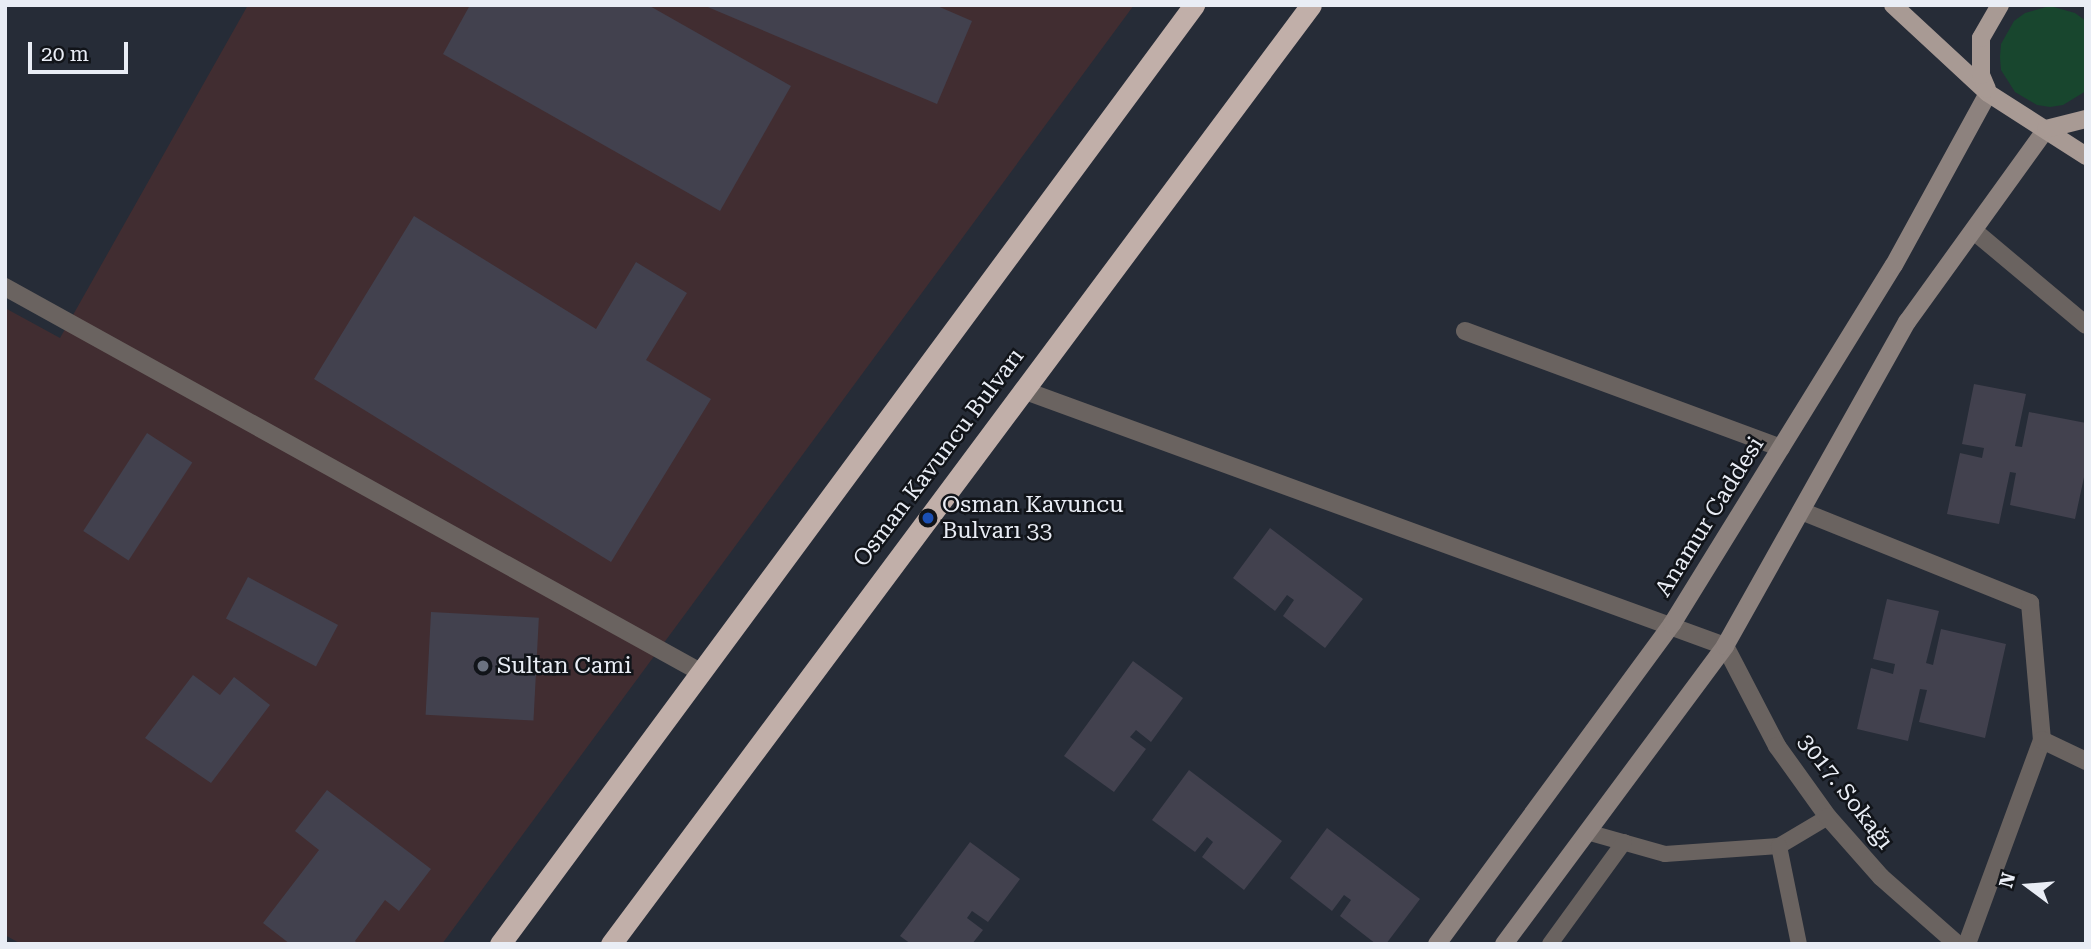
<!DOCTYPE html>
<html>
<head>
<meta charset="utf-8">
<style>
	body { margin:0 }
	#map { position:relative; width:2091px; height:949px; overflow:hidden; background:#262c37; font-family:"Roboto Serif",serif }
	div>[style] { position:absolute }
	.industrial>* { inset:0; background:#412d31 }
	.green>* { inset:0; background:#18462e }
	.building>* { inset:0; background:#42414e; transform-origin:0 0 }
	.lane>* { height:16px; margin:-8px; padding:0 8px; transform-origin:8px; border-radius:8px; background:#6a6360 }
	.street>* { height:18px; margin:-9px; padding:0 9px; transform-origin:9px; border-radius:9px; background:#6a6360 }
	.secondary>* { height:18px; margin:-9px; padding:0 9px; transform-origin:9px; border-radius:9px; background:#8d827e }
	.primary>* { height:18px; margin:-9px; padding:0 9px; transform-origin:9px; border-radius:9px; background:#a89a94 }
	.highway>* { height:21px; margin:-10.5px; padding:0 10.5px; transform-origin:10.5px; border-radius:10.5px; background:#c1afa9 }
	.dots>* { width:19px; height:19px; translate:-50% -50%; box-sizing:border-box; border:4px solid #111419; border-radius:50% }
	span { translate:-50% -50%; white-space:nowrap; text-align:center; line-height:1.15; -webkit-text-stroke:5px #111419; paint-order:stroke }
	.street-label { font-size:23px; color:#e9edf5 }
	.poi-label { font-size:23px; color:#e9edf5 }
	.left { translate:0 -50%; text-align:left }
	.frame { position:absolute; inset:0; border:7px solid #e9edf5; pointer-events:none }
	.north { position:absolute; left:1993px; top:851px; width:70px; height:70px; -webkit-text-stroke:5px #111419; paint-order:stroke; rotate:286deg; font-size:19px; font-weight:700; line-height:28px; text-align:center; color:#e9edf5 }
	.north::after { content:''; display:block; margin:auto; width:24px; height:32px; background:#e9edf5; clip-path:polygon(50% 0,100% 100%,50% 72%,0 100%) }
	.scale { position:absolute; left:28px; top:42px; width:100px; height:32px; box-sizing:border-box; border:4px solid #e9edf5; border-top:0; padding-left:9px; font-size:21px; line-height:24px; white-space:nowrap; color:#e9edf5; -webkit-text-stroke:5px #111419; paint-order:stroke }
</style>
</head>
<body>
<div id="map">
	<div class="industrial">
		<i style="clip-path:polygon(248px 5px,1134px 5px,442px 944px,21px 944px,5px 935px,5px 308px,60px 338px)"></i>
	</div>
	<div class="green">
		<i style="clip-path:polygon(2050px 6px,2075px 13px,2086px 21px,2086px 91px,2063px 105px,2050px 107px,2037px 105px,2015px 92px,2001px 70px,2000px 57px,2001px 44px,2014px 21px,2025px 13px)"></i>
	</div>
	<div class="building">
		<i style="clip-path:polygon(470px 5px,648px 5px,791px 86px,720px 211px,443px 54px)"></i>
		<i style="clip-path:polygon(703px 5px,935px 5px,972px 21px,937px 104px)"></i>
		<i style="clip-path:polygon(414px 216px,596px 329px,636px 262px,687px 293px,646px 360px,711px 399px,611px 562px,314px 379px)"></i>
		<i style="clip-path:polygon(1974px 384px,2026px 394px,2015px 446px,2022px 447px,2029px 412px,2086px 423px,2086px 468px,2075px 519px,2010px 505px,2016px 473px,2010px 472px,1999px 524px,1947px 514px,1960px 453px,1982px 458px,1984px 448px,1962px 444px)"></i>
		<i style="left:147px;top:433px;width:54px;height:117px;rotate:33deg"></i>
		<i style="clip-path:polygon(1270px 528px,1363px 599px,1325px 648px,1283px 616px,1294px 600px,1287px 595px,1275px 611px,1233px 578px)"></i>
		<i style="left:248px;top:577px;width:102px;height:47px;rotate:28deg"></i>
		<i style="clip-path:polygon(1887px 599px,1939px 611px,1926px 663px,1933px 665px,1941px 629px,2006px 644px,1985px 738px,1919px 722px,1927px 690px,1920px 689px,1908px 741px,1857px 729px,1871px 668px,1893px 674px,1895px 664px,1873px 659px)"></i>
		<i style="left:431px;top:612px;width:108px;height:103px;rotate:3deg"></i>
		<i style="clip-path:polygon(1133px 661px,1183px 698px,1151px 742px,1136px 730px,1130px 737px,1146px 749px,1114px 792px,1064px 756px)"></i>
		<i style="clip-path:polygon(193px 675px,220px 695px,234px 677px,270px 705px,211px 783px,145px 738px)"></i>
		<i style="clip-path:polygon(1189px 770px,1282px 841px,1244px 890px,1202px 857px,1213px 842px,1207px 837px,1195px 852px,1152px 820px)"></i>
		<i style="clip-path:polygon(327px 790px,431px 869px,399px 911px,385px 900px,355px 941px,358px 944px,290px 944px,263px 923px,319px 850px,295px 831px)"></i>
		<i style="clip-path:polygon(1327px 828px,1420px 899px,1386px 944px,1376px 944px,1340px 916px,1351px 900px,1344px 895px,1332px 911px,1290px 878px)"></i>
		<i style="clip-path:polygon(970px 842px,1020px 879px,988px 922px,972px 911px,967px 918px,983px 930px,972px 944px,911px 944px,900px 936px)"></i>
	</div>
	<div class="lane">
		<i style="left:1587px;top:832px;width:81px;rotate:15.8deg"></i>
		<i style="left:1665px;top:854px;width:114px;rotate:-4deg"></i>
		<i style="left:1779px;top:846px;width:57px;rotate:-30.6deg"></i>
		<i style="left:1779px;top:846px;width:100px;rotate:78.5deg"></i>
		<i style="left:1550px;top:944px;width:126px;rotate:-54deg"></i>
	</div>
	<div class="street">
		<i style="left:1974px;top:231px;width:146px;rotate:40deg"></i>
		<i style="left:5px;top:287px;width:795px;rotate:28.98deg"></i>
		<i style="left:1465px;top:331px;width:337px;rotate:20.3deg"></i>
		<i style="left:1023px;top:390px;width:747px;rotate:20.04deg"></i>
		<i style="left:1725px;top:646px;width:113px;rotate:62.5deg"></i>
		<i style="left:1777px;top:746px;width:87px;rotate:54.3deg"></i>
		<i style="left:1828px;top:817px;width:80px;rotate:48.5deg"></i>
		<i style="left:1881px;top:877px;width:101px;rotate:41.4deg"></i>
		<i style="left:1801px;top:511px;width:247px;rotate:21.9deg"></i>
		<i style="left:2030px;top:603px;width:138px;rotate:85deg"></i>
		<i style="left:2042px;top:740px;width:217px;rotate:110.2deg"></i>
		<i style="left:2042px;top:740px;width:49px;rotate:25.5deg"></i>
	</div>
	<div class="secondary">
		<i style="left:1437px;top:944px;width:397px;rotate:-53.7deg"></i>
		<i style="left:1672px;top:624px;width:422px;rotate:-58.3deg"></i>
		<i style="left:1894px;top:265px;width:196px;rotate:-61.3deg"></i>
		<i style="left:1504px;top:944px;width:371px;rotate:-53.4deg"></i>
		<i style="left:1725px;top:646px;width:372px;rotate:-60.7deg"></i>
		<i style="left:1907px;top:322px;width:238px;rotate:-54.2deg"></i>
	</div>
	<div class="primary">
		<i style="left:1893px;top:5px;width:129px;rotate:42.8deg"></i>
		<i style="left:1988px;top:93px;width:117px;rotate:32.7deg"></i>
		<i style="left:1987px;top:89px;width:15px;rotate:-113deg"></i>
		<i style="left:1981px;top:75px;width:37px;rotate:-90deg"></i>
		<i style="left:1981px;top:38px;width:38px;rotate:-60deg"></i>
		<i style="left:2046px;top:129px;width:41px;rotate:-14deg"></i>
	</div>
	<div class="highway">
		<i style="left:500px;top:944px;width:1168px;rotate:-53.53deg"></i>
		<i style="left:611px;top:944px;width:1171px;rotate:-53.3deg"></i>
	</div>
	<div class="dots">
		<i style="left:928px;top:518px;background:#1a4fb4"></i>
		<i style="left:483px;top:666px;background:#6b7280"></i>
	</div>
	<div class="street-label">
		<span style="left:939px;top:458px;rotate:-53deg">Osman Kavuncu Bulvarı</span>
		<span style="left:1710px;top:517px;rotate:-58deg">Anamur Caddesi</span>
		<span style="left:1845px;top:792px;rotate:52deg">3017. Sokağı</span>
	</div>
	<div class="poi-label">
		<span class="left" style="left:942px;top:518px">Osman Kavuncu<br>Bulvarı 33</span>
		<span class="left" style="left:497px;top:666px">Sultan Cami</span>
	</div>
	<div class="frame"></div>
	<div class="north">N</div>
	<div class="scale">20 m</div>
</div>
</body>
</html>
